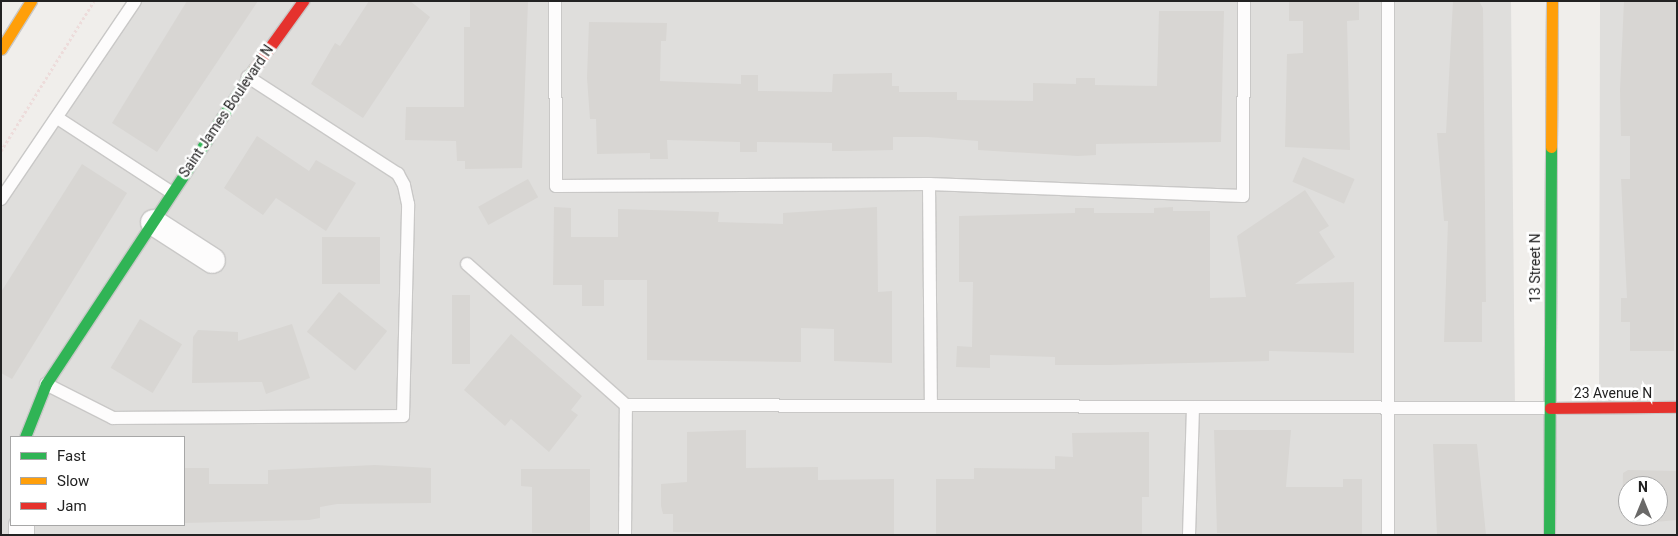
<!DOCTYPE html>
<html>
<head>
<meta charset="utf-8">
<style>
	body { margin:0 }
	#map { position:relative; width:1678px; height:536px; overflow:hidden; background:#f0eeeb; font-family:Roboto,sans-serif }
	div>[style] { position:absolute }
	.residential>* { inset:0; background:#dfdedc }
	.building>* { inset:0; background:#d8d6d3; transform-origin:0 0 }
	.path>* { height:3px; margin-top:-1.5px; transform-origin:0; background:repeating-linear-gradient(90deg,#eddcdb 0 2.5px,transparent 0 5px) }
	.roads { filter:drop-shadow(1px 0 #c9c8c7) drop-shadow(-1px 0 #c9c8c7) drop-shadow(0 1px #c9c8c7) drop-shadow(0 -1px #c9c8c7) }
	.lane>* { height:12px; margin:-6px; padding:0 6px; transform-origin:6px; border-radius:6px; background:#fdfcfc }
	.street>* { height:25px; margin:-12.5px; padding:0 12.5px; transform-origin:12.5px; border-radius:12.5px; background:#fdfcfc }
	.fast>* { height:11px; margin:-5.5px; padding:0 5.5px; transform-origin:5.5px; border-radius:5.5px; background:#30b455 }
	.slow>* { height:11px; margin:-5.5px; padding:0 5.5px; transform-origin:5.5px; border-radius:5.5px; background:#ff9f0a }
	.jam>* { height:11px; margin:-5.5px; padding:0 5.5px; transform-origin:5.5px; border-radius:5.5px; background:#e5322d }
	span { translate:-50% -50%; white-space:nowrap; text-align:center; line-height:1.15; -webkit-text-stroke:5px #fff; paint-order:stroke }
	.street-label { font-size:14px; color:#222 }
	.frame { position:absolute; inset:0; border:2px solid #222; pointer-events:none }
	.legend { position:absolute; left:10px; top:436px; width:175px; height:90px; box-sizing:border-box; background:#fff; border:1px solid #a7a7a7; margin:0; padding:6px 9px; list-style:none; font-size:15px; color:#222 }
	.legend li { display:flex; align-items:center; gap:10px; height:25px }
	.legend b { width:25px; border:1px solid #a7a7a7 }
	.north { position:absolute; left:1618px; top:476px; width:50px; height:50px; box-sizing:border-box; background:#fff; border:1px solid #a7a7a7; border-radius:50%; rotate:0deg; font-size:14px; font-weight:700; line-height:20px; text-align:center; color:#222 }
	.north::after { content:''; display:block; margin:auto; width:18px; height:22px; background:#6a6968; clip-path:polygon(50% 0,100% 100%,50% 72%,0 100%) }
</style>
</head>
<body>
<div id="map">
	<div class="residential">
		<i style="clip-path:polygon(evenodd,127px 1px,1511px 1px,1515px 408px,1599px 407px,1600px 1px,1677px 1px,1677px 535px,1px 535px,1px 190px,127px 1px,11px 437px,184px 437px,184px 525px,11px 525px,11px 437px,127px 1px,1628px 486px,1658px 486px,1658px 516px,1628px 516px,1628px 486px)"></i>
	</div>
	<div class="building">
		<i style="clip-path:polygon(187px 1px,258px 1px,157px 152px,112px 123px)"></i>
		<i style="clip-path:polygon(369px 1px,410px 1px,430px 17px,363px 118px,311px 84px,335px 43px,340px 46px)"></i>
		<i style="clip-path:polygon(470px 1px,528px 1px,522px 168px,465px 169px,465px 161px,457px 161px,456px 141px,405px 140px,406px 107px,464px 107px,464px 27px,470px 27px)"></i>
		<i style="clip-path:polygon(1453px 1px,1479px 1px,1483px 8px,1486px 302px,1482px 302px,1482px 342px,1444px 342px,1448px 221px,1444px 221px,1437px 133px,1446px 133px)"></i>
		<i style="clip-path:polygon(1624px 1px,1677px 1px,1674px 351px,1630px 351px,1630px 322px,1621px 322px,1621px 298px,1627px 298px,1621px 179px,1630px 179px,1630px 136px,1621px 136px,1620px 90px)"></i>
		<i style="clip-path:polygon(1289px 2px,1359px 2px,1359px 20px,1347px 21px,1350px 150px,1285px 147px,1287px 54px,1303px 53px,1303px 21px,1289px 21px)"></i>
		<i style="clip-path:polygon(1159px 11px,1224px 11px,1221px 142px,1096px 144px,1096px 155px,1078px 156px,978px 150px,978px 141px,928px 137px,893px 137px,893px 150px,850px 151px,832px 151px,832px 143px,757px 142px,757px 152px,740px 152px,740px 142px,667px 140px,668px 159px,650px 159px,650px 153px,597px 154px,596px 119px,590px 119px,587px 78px,589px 22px,667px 23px,666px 41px,661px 41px,660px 81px,741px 84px,741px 75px,758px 75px,758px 91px,832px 92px,833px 74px,892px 73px,892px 86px,899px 86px,899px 92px,957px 92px,957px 100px,1033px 101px,1033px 83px,1076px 84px,1076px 78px,1095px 78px,1095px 85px,1157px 86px)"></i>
		<i style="clip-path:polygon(257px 136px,309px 171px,316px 160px,356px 183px,326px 231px,276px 198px,263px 215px,224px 188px)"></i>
		<i style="left:1303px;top:157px;width:56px;height:27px;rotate:23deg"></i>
		<i style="clip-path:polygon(82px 164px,127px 193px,12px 379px,1px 373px,1px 292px)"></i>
		<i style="left:528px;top:179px;width:21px;height:57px;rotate:61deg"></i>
		<i style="clip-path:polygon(1305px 190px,1329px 226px,1319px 232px,1335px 257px,1295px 284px,1354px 282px,1354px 353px,1269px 351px,1269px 361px,1108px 365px,1055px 365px,1055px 357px,990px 355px,990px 368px,956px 367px,957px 346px,972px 347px,973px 282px,959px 282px,959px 216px,1075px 213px,1075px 208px,1094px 208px,1094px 213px,1154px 213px,1154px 208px,1173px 207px,1173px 211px,1210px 211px,1210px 298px,1246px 297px,1237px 236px)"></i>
		<i style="clip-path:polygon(554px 207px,571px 208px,571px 237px,618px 237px,618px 209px,719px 212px,718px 222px,783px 224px,783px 213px,877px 207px,878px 292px,892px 291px,892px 363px,834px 361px,834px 329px,801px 328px,801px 362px,647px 360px,647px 280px,604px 280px,604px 306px,582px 306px,582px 285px,553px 285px)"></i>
		<i style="left:322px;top:237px;width:58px;height:47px"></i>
		<i style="left:339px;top:292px;width:62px;height:51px;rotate:39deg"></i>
		<i style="left:452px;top:295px;width:18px;height:69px"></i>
		<i style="left:140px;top:319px;width:49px;height:57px;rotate:31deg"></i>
		<i style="clip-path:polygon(292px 324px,310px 378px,266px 394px,262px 382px,192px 383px,193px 337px,198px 330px,238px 332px,238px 341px)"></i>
		<i style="clip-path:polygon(511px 334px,582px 396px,571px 410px,578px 415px,549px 452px,511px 419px,505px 426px,464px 390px)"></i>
		<i style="clip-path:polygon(746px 430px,746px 468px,818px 467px,818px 480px,894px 479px,894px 535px,673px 532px,673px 514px,663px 514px,661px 506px,661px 484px,687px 482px,687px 432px)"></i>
		<i style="clip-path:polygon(1214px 430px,1291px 430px,1286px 487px,1343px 487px,1343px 479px,1362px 479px,1362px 535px,1217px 533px)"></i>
		<i style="clip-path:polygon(1149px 432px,1149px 497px,1142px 497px,1142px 535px,936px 535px,936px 479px,974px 479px,974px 468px,1055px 469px,1055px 456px,1073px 457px,1072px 433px)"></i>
		<i style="clip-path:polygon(1433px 444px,1477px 444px,1486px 535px,1437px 535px)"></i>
		<i style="clip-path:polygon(375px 465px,431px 468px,431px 503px,337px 504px,320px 507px,320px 518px,309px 520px,184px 523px,184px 468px,209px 468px,209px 484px,268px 484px,268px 470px)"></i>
		<i style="clip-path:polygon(521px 469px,590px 469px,590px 533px,532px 533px,532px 487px,521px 486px)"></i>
		<i style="clip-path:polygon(1628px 470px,1677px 471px,1677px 520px,1644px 523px,1644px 516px,1658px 516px,1658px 486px,1628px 486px,1628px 512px,1622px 512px,1623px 473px)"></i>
	</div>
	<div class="path">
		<i style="left:1px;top:151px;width:176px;rotate:-58.2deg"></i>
	</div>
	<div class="roads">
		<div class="lane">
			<i style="left:555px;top:1px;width:185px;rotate:89.7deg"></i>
			<i style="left:556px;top:186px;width:373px;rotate:-0.3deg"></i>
			<i style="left:929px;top:184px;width:314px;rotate:2.2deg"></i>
			<i style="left:1243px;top:196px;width:195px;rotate:-89.7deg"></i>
			<i style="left:59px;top:119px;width:134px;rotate:33.1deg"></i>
			<i style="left:929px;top:184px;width:222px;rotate:89.5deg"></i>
			<i style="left:1px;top:199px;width:239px;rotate:-55.9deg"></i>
			<i style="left:467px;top:264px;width:213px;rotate:41.6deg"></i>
			<i style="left:626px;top:405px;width:924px;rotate:0.19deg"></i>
			<i style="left:46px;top:384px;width:75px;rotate:26.9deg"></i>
			<i style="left:113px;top:418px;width:290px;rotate:-0.4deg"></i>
			<i style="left:403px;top:416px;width:212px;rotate:-88.6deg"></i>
			<i style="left:408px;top:204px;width:19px;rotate:-102deg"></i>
			<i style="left:404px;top:185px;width:13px;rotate:-119deg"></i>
			<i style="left:398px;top:174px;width:179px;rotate:-147.1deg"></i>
			<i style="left:625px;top:535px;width:130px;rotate:-89.6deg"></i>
			<i style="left:1189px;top:535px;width:128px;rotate:-88.2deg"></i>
			<i style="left:1388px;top:535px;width:534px;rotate:-90deg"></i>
		</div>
		<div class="street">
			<i style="left:153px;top:222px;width:70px;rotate:32.8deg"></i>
			<i style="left:21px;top:535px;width:10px;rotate:-90deg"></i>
		</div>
		<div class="fast">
			<i style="left:25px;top:437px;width:57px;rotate:-68.4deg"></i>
			<i style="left:46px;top:384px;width:377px;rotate:-56.6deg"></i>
			<i style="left:1549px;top:535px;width:388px;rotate:-89.7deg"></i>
		</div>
		<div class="slow">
			<i style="left:1px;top:49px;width:57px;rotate:-58deg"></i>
			<i style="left:1551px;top:147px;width:146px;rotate:-89.6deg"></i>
		</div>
		<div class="jam">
			<i style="left:254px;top:69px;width:84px;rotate:-54.2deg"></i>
			<i style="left:1550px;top:408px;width:127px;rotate:-0.5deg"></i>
		</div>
	</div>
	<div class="street-label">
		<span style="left:226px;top:111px;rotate:-56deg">Saint James Boulevard N</span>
		<span style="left:1535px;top:268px;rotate:-90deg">13 Street N</span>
		<span style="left:1613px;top:393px">23 Avenue N</span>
	</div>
	<div class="frame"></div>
	<ul class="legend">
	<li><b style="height:6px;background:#30b455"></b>Fast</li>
	<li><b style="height:6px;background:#ff9f0a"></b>Slow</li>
	<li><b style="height:6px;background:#e5322d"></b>Jam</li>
	</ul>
	<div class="north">N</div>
</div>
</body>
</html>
